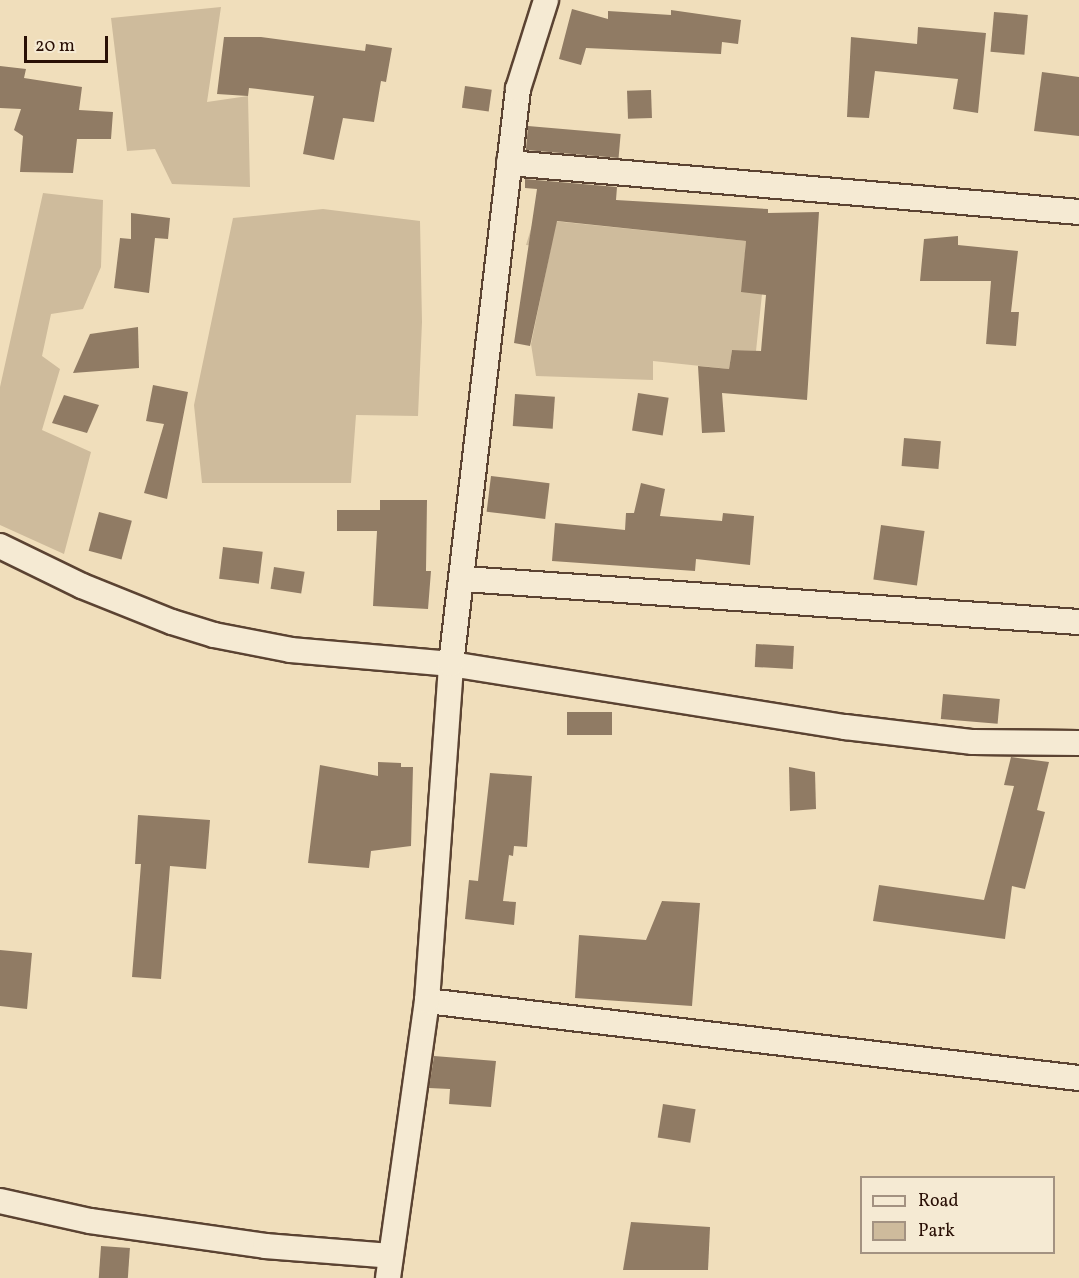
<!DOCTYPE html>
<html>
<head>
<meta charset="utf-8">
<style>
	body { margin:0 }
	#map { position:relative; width:1079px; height:1278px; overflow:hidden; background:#f0debb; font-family:Vollkorn,serif }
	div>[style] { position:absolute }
	.green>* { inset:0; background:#cebb9c }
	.building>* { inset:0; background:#907b64; transform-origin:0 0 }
	.roads { filter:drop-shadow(2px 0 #5b4332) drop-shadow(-2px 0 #5b4332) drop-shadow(0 2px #5b4332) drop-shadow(0 -2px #5b4332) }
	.street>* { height:24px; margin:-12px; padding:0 12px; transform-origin:12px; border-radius:12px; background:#f5ead3 }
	span { translate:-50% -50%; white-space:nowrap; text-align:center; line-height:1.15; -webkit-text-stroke:5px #f5ead3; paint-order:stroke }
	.legend { position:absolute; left:860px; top:1176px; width:195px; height:78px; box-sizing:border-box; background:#f5ead3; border:2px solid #a39281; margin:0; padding:8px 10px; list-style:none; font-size:18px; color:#290f05 }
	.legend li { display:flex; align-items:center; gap:12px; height:30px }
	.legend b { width:30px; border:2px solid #a39281 }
	.scale { position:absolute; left:24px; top:36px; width:84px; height:27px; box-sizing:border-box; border:3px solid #290f05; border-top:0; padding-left:8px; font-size:18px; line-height:21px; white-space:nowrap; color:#290f05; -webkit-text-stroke:4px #f5ead3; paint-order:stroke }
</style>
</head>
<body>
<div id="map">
	<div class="green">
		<i style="clip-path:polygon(221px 7px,207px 102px,248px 96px,250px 187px,172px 184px,155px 149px,127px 151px,111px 18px)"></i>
		<i style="clip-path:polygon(43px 193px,103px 200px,101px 267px,83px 309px,51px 314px,42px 356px,60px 369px,42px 430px,91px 452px,64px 554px,0 525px,0 387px)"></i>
		<i style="clip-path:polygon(323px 209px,420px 221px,422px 322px,418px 416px,356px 415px,351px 483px,202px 483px,194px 405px,233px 218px)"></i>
		<i style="clip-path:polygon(534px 219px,746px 241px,742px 291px,762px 294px,756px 351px,732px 350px,729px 369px,653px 361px,653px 380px,536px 376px,531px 344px,551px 247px,526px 245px)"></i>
	</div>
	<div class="building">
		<i style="clip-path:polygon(572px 9px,608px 19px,608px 11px,671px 15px,671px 10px,741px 20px,738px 44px,722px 42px,721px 54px,586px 48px,581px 65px,559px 59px)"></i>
		<i style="left:994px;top:12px;width:34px;height:40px;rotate:5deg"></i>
		<i style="clip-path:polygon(918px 27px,986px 33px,978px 113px,953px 109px,958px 79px,875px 71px,869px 118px,847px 117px,851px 37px,917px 44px)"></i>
		<i style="clip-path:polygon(224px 37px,261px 37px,365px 51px,366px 44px,392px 48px,386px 82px,381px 81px,374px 122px,343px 118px,334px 160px,303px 154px,314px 96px,249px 88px,248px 96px,217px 94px)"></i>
		<i style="clip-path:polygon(0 66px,26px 69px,24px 78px,82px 87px,79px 110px,113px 112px,111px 139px,77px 139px,73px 173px,20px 172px,23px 136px,14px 130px,21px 109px,0 108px)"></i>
		<i style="clip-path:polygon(1042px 72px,1079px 77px,1079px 136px,1034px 131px)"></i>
		<i style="left:465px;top:86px;width:27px;height:22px;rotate:8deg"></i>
		<i style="left:651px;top:90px;width:28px;height:24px;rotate:88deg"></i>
		<i style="left:528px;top:126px;width:93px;height:24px;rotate:5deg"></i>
		<i style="clip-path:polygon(525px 179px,617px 187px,616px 200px,768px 209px,768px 213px,819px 212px,807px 400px,722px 393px,725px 432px,702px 433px,698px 366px,729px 369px,732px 350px,761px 351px,766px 295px,741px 292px,746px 241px,557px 221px,530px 346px,514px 343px,537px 189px,525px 188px)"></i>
		<i style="clip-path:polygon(131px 213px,170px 218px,168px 239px,155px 238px,149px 293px,114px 288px,120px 238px,131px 239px)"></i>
		<i style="clip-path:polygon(958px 236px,958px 245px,1018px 251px,1011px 312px,1019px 312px,1016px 346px,986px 344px,991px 281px,920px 281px,924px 239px)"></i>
		<i style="clip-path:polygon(138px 327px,139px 368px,73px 373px,90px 334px)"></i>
		<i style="clip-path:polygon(153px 385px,188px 392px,167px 499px,144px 493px,164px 424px,146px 421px)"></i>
		<i style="left:638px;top:393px;width:31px;height:38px;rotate:9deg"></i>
		<i style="left:515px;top:394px;width:40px;height:32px;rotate:4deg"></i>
		<i style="clip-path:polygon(64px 395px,99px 405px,87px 433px,52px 423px)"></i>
		<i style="left:904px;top:438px;width:37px;height:28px;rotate:5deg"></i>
		<i style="left:491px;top:476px;width:59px;height:36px;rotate:7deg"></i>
		<i style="clip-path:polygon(641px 483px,665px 489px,660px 516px,722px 521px,723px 513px,754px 516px,750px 565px,696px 559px,695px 571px,552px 561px,555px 523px,625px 530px,626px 513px,634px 513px)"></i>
		<i style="clip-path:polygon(380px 500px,427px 500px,426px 571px,431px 571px,428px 609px,373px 606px,377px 531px,337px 531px,337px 510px,380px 510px)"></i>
		<i style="left:99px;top:512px;width:34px;height:40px;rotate:15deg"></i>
		<i style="left:881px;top:525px;width:44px;height:55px;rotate:8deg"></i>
		<i style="left:223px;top:547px;width:40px;height:32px;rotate:7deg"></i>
		<i style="left:274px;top:567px;width:31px;height:22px;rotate:9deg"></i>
		<i style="left:756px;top:644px;width:38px;height:23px;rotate:3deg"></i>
		<i style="left:943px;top:694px;width:57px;height:25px;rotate:5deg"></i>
		<i style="left:567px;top:712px;width:45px;height:23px"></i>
		<i style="clip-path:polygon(1011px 757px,1049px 762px,1037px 810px,1045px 812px,1025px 889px,1012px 886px,1005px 939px,873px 921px,879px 885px,984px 900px,1014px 786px,1004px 785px)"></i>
		<i style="clip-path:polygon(378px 762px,401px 763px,401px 767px,413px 767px,411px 846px,371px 851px,369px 868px,308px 863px,320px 765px,378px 776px)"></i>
		<i style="clip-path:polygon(789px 767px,815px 772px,816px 809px,790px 811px)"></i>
		<i style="clip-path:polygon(490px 773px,532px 776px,527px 847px,514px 846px,513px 856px,509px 855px,503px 901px,516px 902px,514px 925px,465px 919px,469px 880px,478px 881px)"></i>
		<i style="clip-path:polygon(138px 815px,210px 820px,206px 869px,170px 866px,161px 979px,132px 977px,141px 864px,135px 864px)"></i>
		<i style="clip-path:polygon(662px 901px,700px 903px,692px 1006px,575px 998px,579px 935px,646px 940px)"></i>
		<i style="clip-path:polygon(0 950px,32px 953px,27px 1009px,0 1006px)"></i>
		<i style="clip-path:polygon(434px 1056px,496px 1061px,491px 1107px,449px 1104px,450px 1089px,429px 1088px)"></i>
		<i style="left:663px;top:1104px;width:33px;height:34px;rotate:9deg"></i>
		<i style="clip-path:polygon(631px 1222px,710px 1227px,708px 1270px,623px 1270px)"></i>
		<i style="left:101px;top:1246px;width:29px;height:32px;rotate:4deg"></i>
	</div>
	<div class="roads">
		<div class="street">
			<i style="left:509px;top:163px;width:572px;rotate:4.91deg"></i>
			<i style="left:0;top:546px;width:91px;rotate:26deg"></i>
			<i style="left:82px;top:586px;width:97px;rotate:21.8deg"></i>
			<i style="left:172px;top:622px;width:44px;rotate:17.2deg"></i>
			<i style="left:214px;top:635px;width:78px;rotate:11deg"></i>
			<i style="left:291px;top:650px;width:161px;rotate:5deg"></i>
			<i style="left:451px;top:664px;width:399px;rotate:9.1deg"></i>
			<i style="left:845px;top:727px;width:129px;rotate:6.7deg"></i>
			<i style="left:973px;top:742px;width:106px;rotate:0.5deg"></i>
			<i style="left:464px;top:579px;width:617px;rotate:4deg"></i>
			<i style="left:427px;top:1001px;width:657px;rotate:6.74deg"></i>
			<i style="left:0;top:1201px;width:92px;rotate:12.5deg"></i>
			<i style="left:90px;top:1221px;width:177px;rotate:8.1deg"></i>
			<i style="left:265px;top:1246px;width:126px;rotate:4.5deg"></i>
			<i style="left:388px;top:1278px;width:280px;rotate:-82deg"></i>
			<i style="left:427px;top:1001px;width:338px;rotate:-85.9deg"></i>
			<i style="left:451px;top:664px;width:579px;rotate:-83.35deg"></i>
			<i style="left:518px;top:89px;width:93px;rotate:-72.5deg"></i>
		</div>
	</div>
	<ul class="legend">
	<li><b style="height:8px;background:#f5ead3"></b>Road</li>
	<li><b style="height:16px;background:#cebb9c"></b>Park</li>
	</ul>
	<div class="scale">20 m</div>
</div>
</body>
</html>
